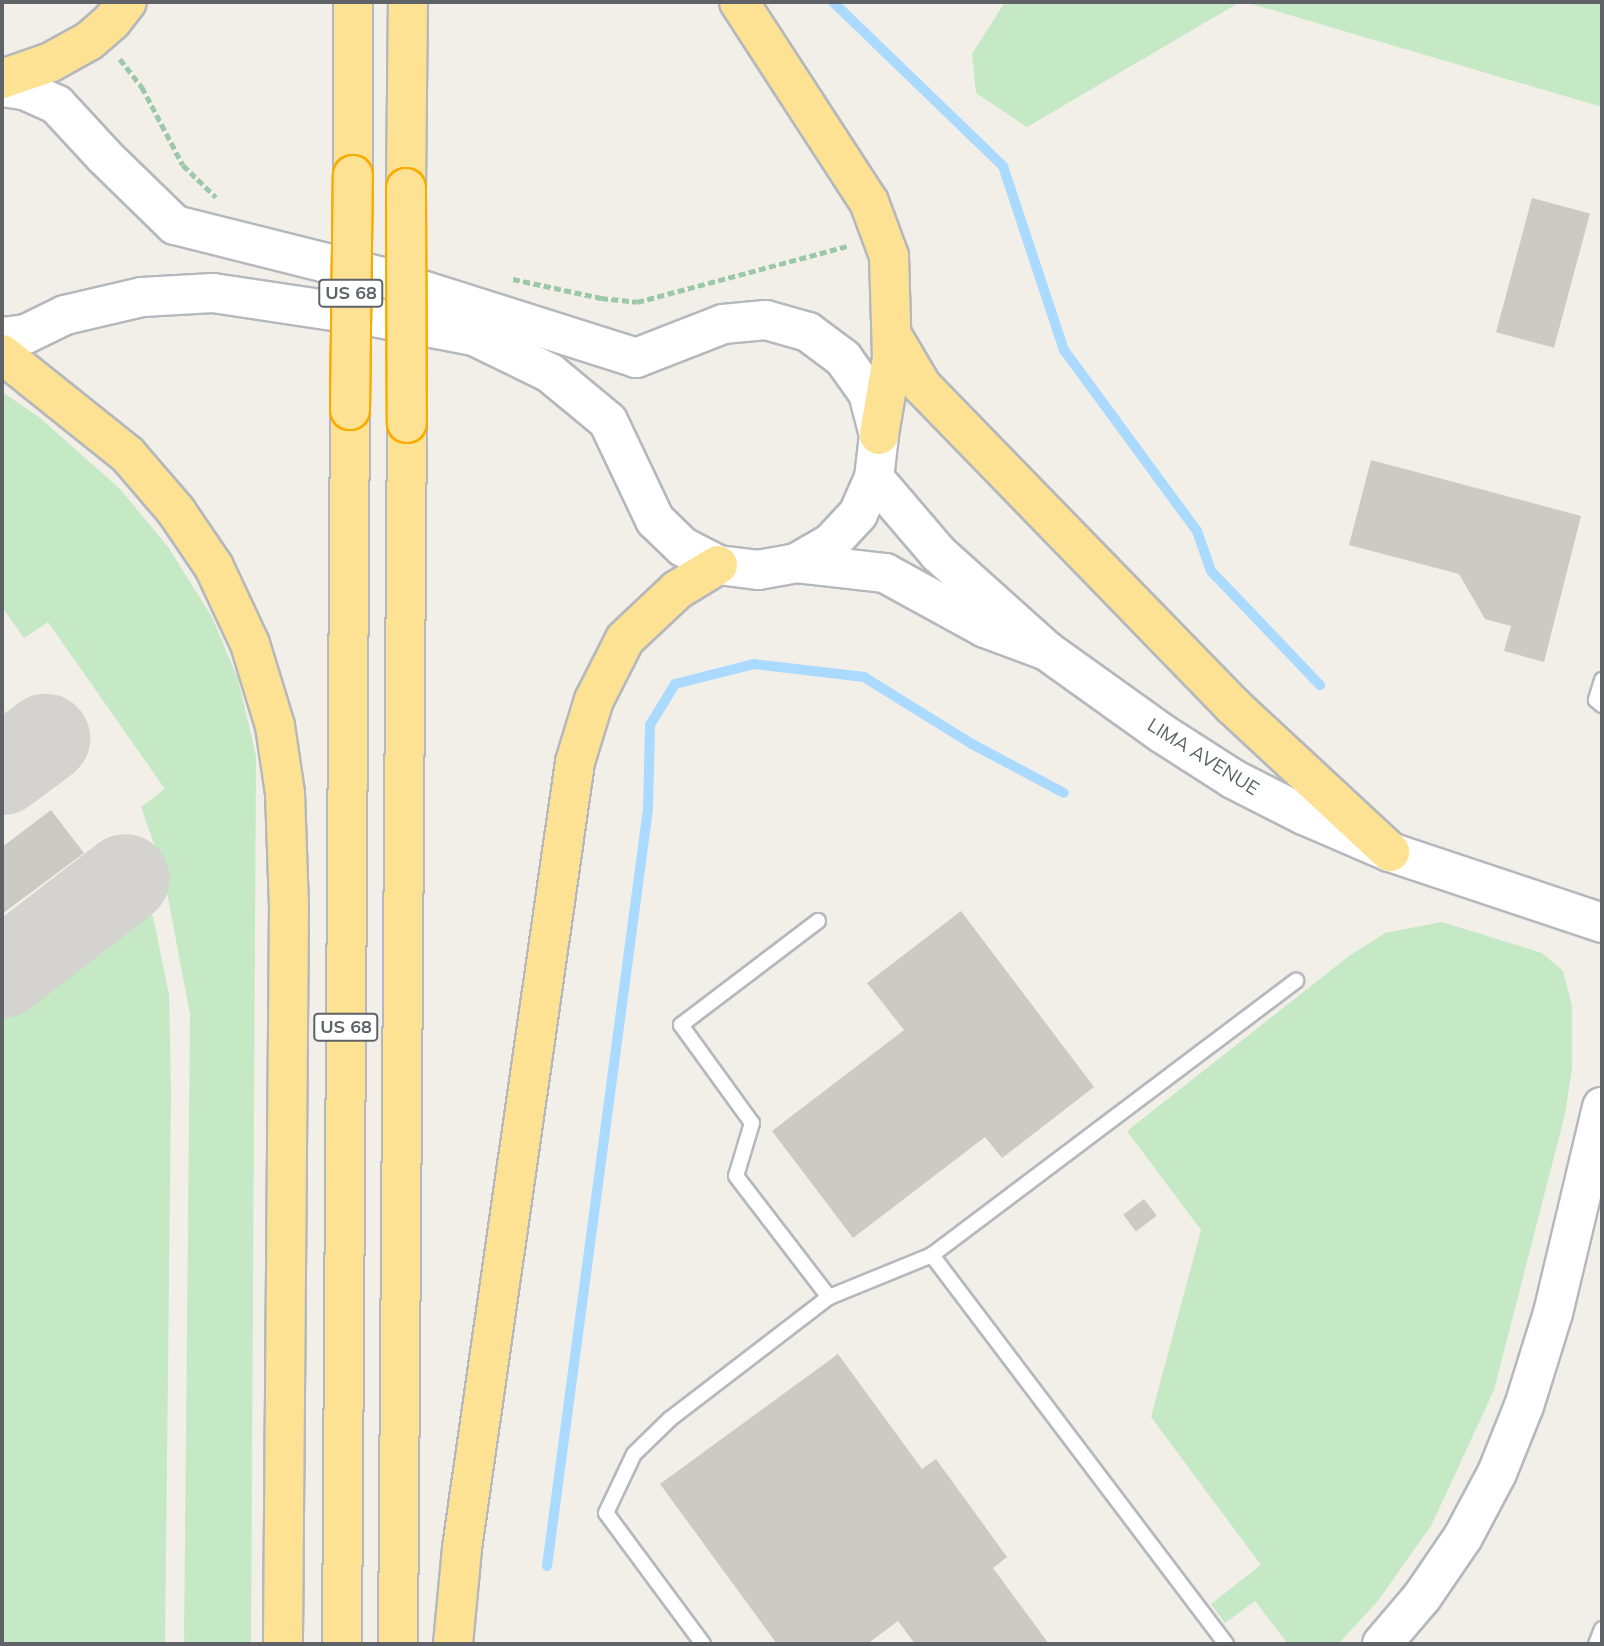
<!DOCTYPE html>
<html>
<head>
<meta charset="utf-8">
<style>
	body { margin:0 }
	#map { position:relative; width:1604px; height:1646px; overflow:hidden; background:#f1efe8; font-family:Mulish,sans-serif }
	div>[style] { position:absolute }
	.green>* { inset:0; background:#c5e8c5 }
	.stream>* { height:10px; margin:-5px; padding:0 5px; transform-origin:5px; border-radius:5px; background:#aadaff }
	.taxiway>* { height:89px; margin:-44.5px; padding:0 44.5px; transform-origin:44.5px; border-radius:44.5px; background:#d4d3d0 }
	.building>* { inset:0; background:#cccac5; transform-origin:0 0 }
	.path>* { height:4.5px; margin-top:-2.25px; transform-origin:0; background:repeating-linear-gradient(90deg,#9cc7a9 0 7px,transparent 0 10.5px) }
	.roads { filter:drop-shadow(2px 0 #b5b8bc) drop-shadow(-2px 0 #b5b8bc) drop-shadow(0 2px #b5b8bc) drop-shadow(0 -2px #b5b8bc) }
	.lane>* { height:14px; margin:-7px; padding:0 7px; transform-origin:7px; border-radius:7px; background:#fff }
	.secondary>* { height:38px; margin:-19px; padding:0 19px; transform-origin:19px; border-radius:19px; background:#fff }
	.highway>* { height:38px; margin:-19px; padding:0 19px; transform-origin:19px; border-radius:19px; background:#fde293 }
	.bridges { filter:drop-shadow(2px 0 #f9ab00) drop-shadow(-2px 0 #f9ab00) drop-shadow(0 2px #f9ab00) drop-shadow(0 -2px #f9ab00) }
	.highway-bridge>* { height:38px; margin:-19px; padding:0 19px; transform-origin:19px; border-radius:19px; background:#fde293 }
	span { translate:-50% -50%; white-space:nowrap; text-align:center; line-height:1.15; -webkit-text-stroke:7px #fff; paint-order:stroke }
	.shield-label span { padding:2px 5px; background:#fff; border:2px solid; border-radius:5px; -webkit-text-stroke-width:0 }
	.shield-label { font-size:18px; color:#5f6368; font-weight:700 }
	.street-label { font-size:19px; color:#5f6368 }
	.frame { position:absolute; inset:0; border:4px solid #5f6368; pointer-events:none }
</style>
</head>
<body>
<div id="map">
	<div class="green">
		<i style="clip-path:polygon(1005px 2px,1240px 2px,1027px 127px,976px 93px,972px 54px)"></i>
		<i style="clip-path:polygon(1245px 2px,1602px 2px,1602px 107px)"></i>
		<i style="clip-path:polygon(2px 392px,39px 417px,120px 489px,168px 547px,212px 617px,238px 679px,256px 756px,251px 1644px,184px 1644px,190px 1014px,162px 866px,141px 807px,165px 789px,48px 622px,24px 638px,2px 607px)"></i>
		<i style="clip-path:polygon(143px 912px,153px 916px,169px 995px,171px 1090px,165px 1644px,2px 1644px,2px 1009px,127px 916px)"></i>
		<i style="clip-path:polygon(1442px 922px,1542px 953px,1563px 971px,1572px 1006px,1572px 1068px,1565px 1114px,1494px 1390px,1431px 1526px,1377px 1602px,1338px 1644px,1288px 1644px,1255px 1601px,1225px 1623px,1211px 1604px,1261px 1565px,1151px 1417px,1201px 1230px,1127px 1131px,1349px 956px,1385px 933px)"></i>
	</div>
	<div class="stream">
		<i style="left:833px;top:2px;width:236px;rotate:44deg"></i>
		<i style="left:1003px;top:166px;width:194px;rotate:71.7deg"></i>
		<i style="left:1064px;top:350px;width:225px;rotate:53.7deg"></i>
		<i style="left:1197px;top:531px;width:42px;rotate:70.7deg"></i>
		<i style="left:1211px;top:571px;width:158px;rotate:46.3deg"></i>
		<i style="left:547px;top:1566px;width:764px;rotate:-82.4deg"></i>
		<i style="left:648px;top:809px;width:84px;rotate:-88.6deg"></i>
		<i style="left:650px;top:725px;width:48px;rotate:-58.6deg"></i>
		<i style="left:675px;top:684px;width:81px;rotate:-14.2deg"></i>
		<i style="left:754px;top:664px;width:111px;rotate:6.7deg"></i>
		<i style="left:864px;top:677px;width:127px;rotate:31.8deg"></i>
		<i style="left:972px;top:744px;width:104px;rotate:28deg"></i>
	</div>
	<div class="taxiway">
		<i style="left:2px;top:770px;width:54px;rotate:-36.7deg"></i>
		<i style="left:2px;top:973px;width:155px;rotate:-37.7deg"></i>
	</div>
	<div class="building">
		<i style="left:1532px;top:198px;width:60px;height:139px;rotate:15deg"></i>
		<i style="clip-path:polygon(1371px 460px,1581px 516px,1544px 662px,1504px 651px,1511px 626px,1485px 619px,1459px 574px,1349px 545px)"></i>
		<i style="clip-path:polygon(51px 810px,84px 853px,2px 914px,2px 847px)"></i>
		<i style="clip-path:polygon(961px 911px,1094px 1087px,1002px 1158px,985px 1137px,853px 1238px,772px 1131px,904px 1030px,867px 983px)"></i>
		<i style="left:1144px;top:1199px;width:21px;height:26px;rotate:53deg"></i>
		<i style="clip-path:polygon(838px 1354px,922px 1469px,936px 1459px,1007px 1557px,993px 1568px,1049px 1644px,915px 1644px,898px 1621px,867px 1644px,777px 1644px,660px 1484px)"></i>
	</div>
	<div class="path">
		<i style="left:120px;top:59px;width:36px;rotate:52deg"></i>
		<i style="left:142px;top:87px;width:88px;rotate:62.3deg"></i>
		<i style="left:183px;top:165px;width:46px;rotate:44.1deg"></i>
		<i style="left:513px;top:279px;width:90px;rotate:12.2deg"></i>
		<i style="left:601px;top:298px;width:36px;rotate:6deg"></i>
		<i style="left:637px;top:302px;width:218px;rotate:-14.9deg"></i>
	</div>
	<div class="roads">
		<div class="lane">
			<i style="left:1602px;top:680px;width:21px;rotate:107deg"></i>
			<i style="left:1596px;top:700px;width:8px;rotate:40deg"></i>
			<i style="left:818px;top:921px;width:172px;rotate:142.8deg"></i>
			<i style="left:681px;top:1025px;width:121px;rotate:54.1deg"></i>
			<i style="left:752px;top:1123px;width:55px;rotate:106.8deg"></i>
			<i style="left:736px;top:1176px;width:153px;rotate:52.5deg"></i>
			<i style="left:703px;top:1644px;width:163px;rotate:-126.5deg"></i>
			<i style="left:606px;top:1513px;width:65px;rotate:-64.6deg"></i>
			<i style="left:634px;top:1454px;width:50px;rotate:-44.2deg"></i>
			<i style="left:670px;top:1419px;width:200px;rotate:-37.5deg"></i>
			<i style="left:829px;top:1297px;width:111px;rotate:-22.2deg"></i>
			<i style="left:1226px;top:1644px;width:488px;rotate:-127.1deg"></i>
			<i style="left:932px;top:1255px;width:456px;rotate:-37deg"></i>
			<i style="left:1596px;top:1644px;width:16px;rotate:-68deg"></i>
		</div>
		<div class="secondary">
			<i style="left:2px;top:87px;width:22px;rotate:8deg"></i>
			<i style="left:24px;top:90px;width:36px;rotate:24deg"></i>
			<i style="left:57px;top:105px;width:69px;rotate:47.3deg"></i>
			<i style="left:104px;top:156px;width:99px;rotate:44.2deg"></i>
			<i style="left:175px;top:225px;width:209px;rotate:14.1deg"></i>
			<i style="left:378px;top:276px;width:271px;rotate:17.6deg"></i>
			<i style="left:636px;top:358px;width:93px;rotate:-21.3deg"></i>
			<i style="left:723px;top:324px;width:43px;rotate:-5.3deg"></i>
			<i style="left:766px;top:320px;width:44px;rotate:15.9deg"></i>
			<i style="left:808px;top:332px;width:44px;rotate:36.6deg"></i>
			<i style="left:843px;top:358px;width:43px;rotate:54.5deg"></i>
			<i style="left:868px;top:393px;width:43px;rotate:75.3deg"></i>
			<i style="left:879px;top:435px;width:43px;rotate:96.6deg"></i>
			<i style="left:874px;top:478px;width:39px;rotate:114deg"></i>
			<i style="left:858px;top:514px;width:40px;rotate:133deg"></i>
			<i style="left:831px;top:543px;width:39px;rotate:150deg"></i>
			<i style="left:2px;top:337px;width:24px;rotate:-7deg"></i>
			<i style="left:26px;top:334px;width:43px;rotate:-26deg"></i>
			<i style="left:65px;top:315px;width:79px;rotate:-13.2deg"></i>
			<i style="left:142px;top:297px;width:71px;rotate:-3.2deg"></i>
			<i style="left:213px;top:293px;width:163px;rotate:8.5deg"></i>
			<i style="left:374px;top:317px;width:102px;rotate:10.8deg"></i>
			<i style="left:474px;top:336px;width:85px;rotate:26deg"></i>
			<i style="left:550px;top:373px;width:75px;rotate:39.6deg"></i>
			<i style="left:608px;top:421px;width:110px;rotate:64.6deg"></i>
			<i style="left:655px;top:520px;width:39px;rotate:44deg"></i>
			<i style="left:683px;top:547px;width:39px;rotate:27deg"></i>
			<i style="left:718px;top:565px;width:40px;rotate:7.1deg"></i>
			<i style="left:758px;top:570px;width:40px;rotate:-10deg"></i>
			<i style="left:797px;top:563px;width:89px;rotate:6.5deg"></i>
			<i style="left:885px;top:573px;width:114px;rotate:28.8deg"></i>
			<i style="left:985px;top:628px;width:66px;rotate:20.4deg"></i>
			<i style="left:874px;top:478px;width:100px;rotate:49.5deg"></i>
			<i style="left:939px;top:554px;width:145px;rotate:41.9deg"></i>
			<i style="left:1047px;top:651px;width:143px;rotate:35.6deg"></i>
			<i style="left:1163px;top:734px;width:83px;rotate:32.7deg"></i>
			<i style="left:1233px;top:779px;width:80px;rotate:26.9deg"></i>
			<i style="left:1304px;top:815px;width:94px;rotate:23.3deg"></i>
			<i style="left:1390px;top:852px;width:224px;rotate:18.5deg"></i>
			<i style="left:1382px;top:1644px;width:62px;rotate:-49.6deg"></i>
			<i style="left:1422px;top:1597px;width:73px;rotate:-55.7deg"></i>
			<i style="left:1463px;top:1537px;width:72px;rotate:-62deg"></i>
			<i style="left:1497px;top:1473px;width:72px;rotate:-68.1deg"></i>
			<i style="left:1524px;top:1406px;width:97px;rotate:-72.7deg"></i>
			<i style="left:1553px;top:1313px;width:212px;rotate:-76.6deg"></i>
		</div>
		<div class="highway">
			<i style="left:739px;top:2px;width:239px;rotate:57deg"></i>
			<i style="left:869px;top:202px;width:58px;rotate:69.7deg"></i>
			<i style="left:889px;top:256px;width:102px;rotate:88.3deg"></i>
			<i style="left:892px;top:358px;width:78px;rotate:99.6deg"></i>
			<i style="left:2px;top:79px;width:52px;rotate:-19.1deg"></i>
			<i style="left:51px;top:62px;width:43px;rotate:-28.9deg"></i>
			<i style="left:89px;top:41px;width:30px;rotate:-41deg"></i>
			<i style="left:112px;top:21px;width:24px;rotate:-52deg"></i>
			<i style="left:353px;top:175px;width:173px;rotate:-90deg"></i>
			<i style="left:406px;top:188px;width:186px;rotate:-89.4deg"></i>
			<i style="left:893px;top:337px;width:57px;rotate:59.4deg"></i>
			<i style="left:922px;top:386px;width:445px;rotate:45.8deg"></i>
			<i style="left:1232px;top:705px;width:216px;rotate:42.9deg"></i>
			<i style="left:2px;top:354px;width:161px;rotate:38.7deg"></i>
			<i style="left:128px;top:455px;width:74px;rotate:49.4deg"></i>
			<i style="left:176px;top:511px;width:68px;rotate:55.8deg"></i>
			<i style="left:214px;top:567px;width:85px;rotate:64.9deg"></i>
			<i style="left:250px;top:644px;width:86px;rotate:73deg"></i>
			<i style="left:275px;top:726px;width:68px;rotate:81.5deg"></i>
			<i style="left:285px;top:793px;width:113px;rotate:88deg"></i>
			<i style="left:289px;top:906px;width:738px;rotate:90.47deg"></i>
			<i style="left:342px;top:1644px;width:1234px;rotate:-89.63deg"></i>
			<i style="left:398px;top:1644px;width:1221px;rotate:-89.58deg"></i>
			<i style="left:453px;top:1644px;width:96px;rotate:-84.6deg"></i>
			<i style="left:462px;top:1548px;width:794px;rotate:-81.82deg"></i>
			<i style="left:575px;top:762px;width:65px;rotate:-73deg"></i>
			<i style="left:594px;top:700px;width:68px;rotate:-63.1deg"></i>
			<i style="left:625px;top:639px;width:71px;rotate:-43.3deg"></i>
			<i style="left:677px;top:590px;width:48px;rotate:-31.4deg"></i>
		</div>
	</div>
	<div class="bridges">
		<div class="highway-bridge">
			<i style="left:406px;top:188px;width:235px;rotate:89.8deg"></i>
			<i style="left:350px;top:410px;width:235px;rotate:-89.3deg"></i>
		</div>
	</div>
	<div class="shield-label">
		<span style="left:351px;top:293px">US 68</span>
		<span style="left:346px;top:1027px">US 68</span>
	</div>
	<div class="street-label">
		<span style="left:1203px;top:757px;rotate:32deg">LIMA AVENUE</span>
	</div>
	<div class="frame"></div>
</div>
</body>
</html>
